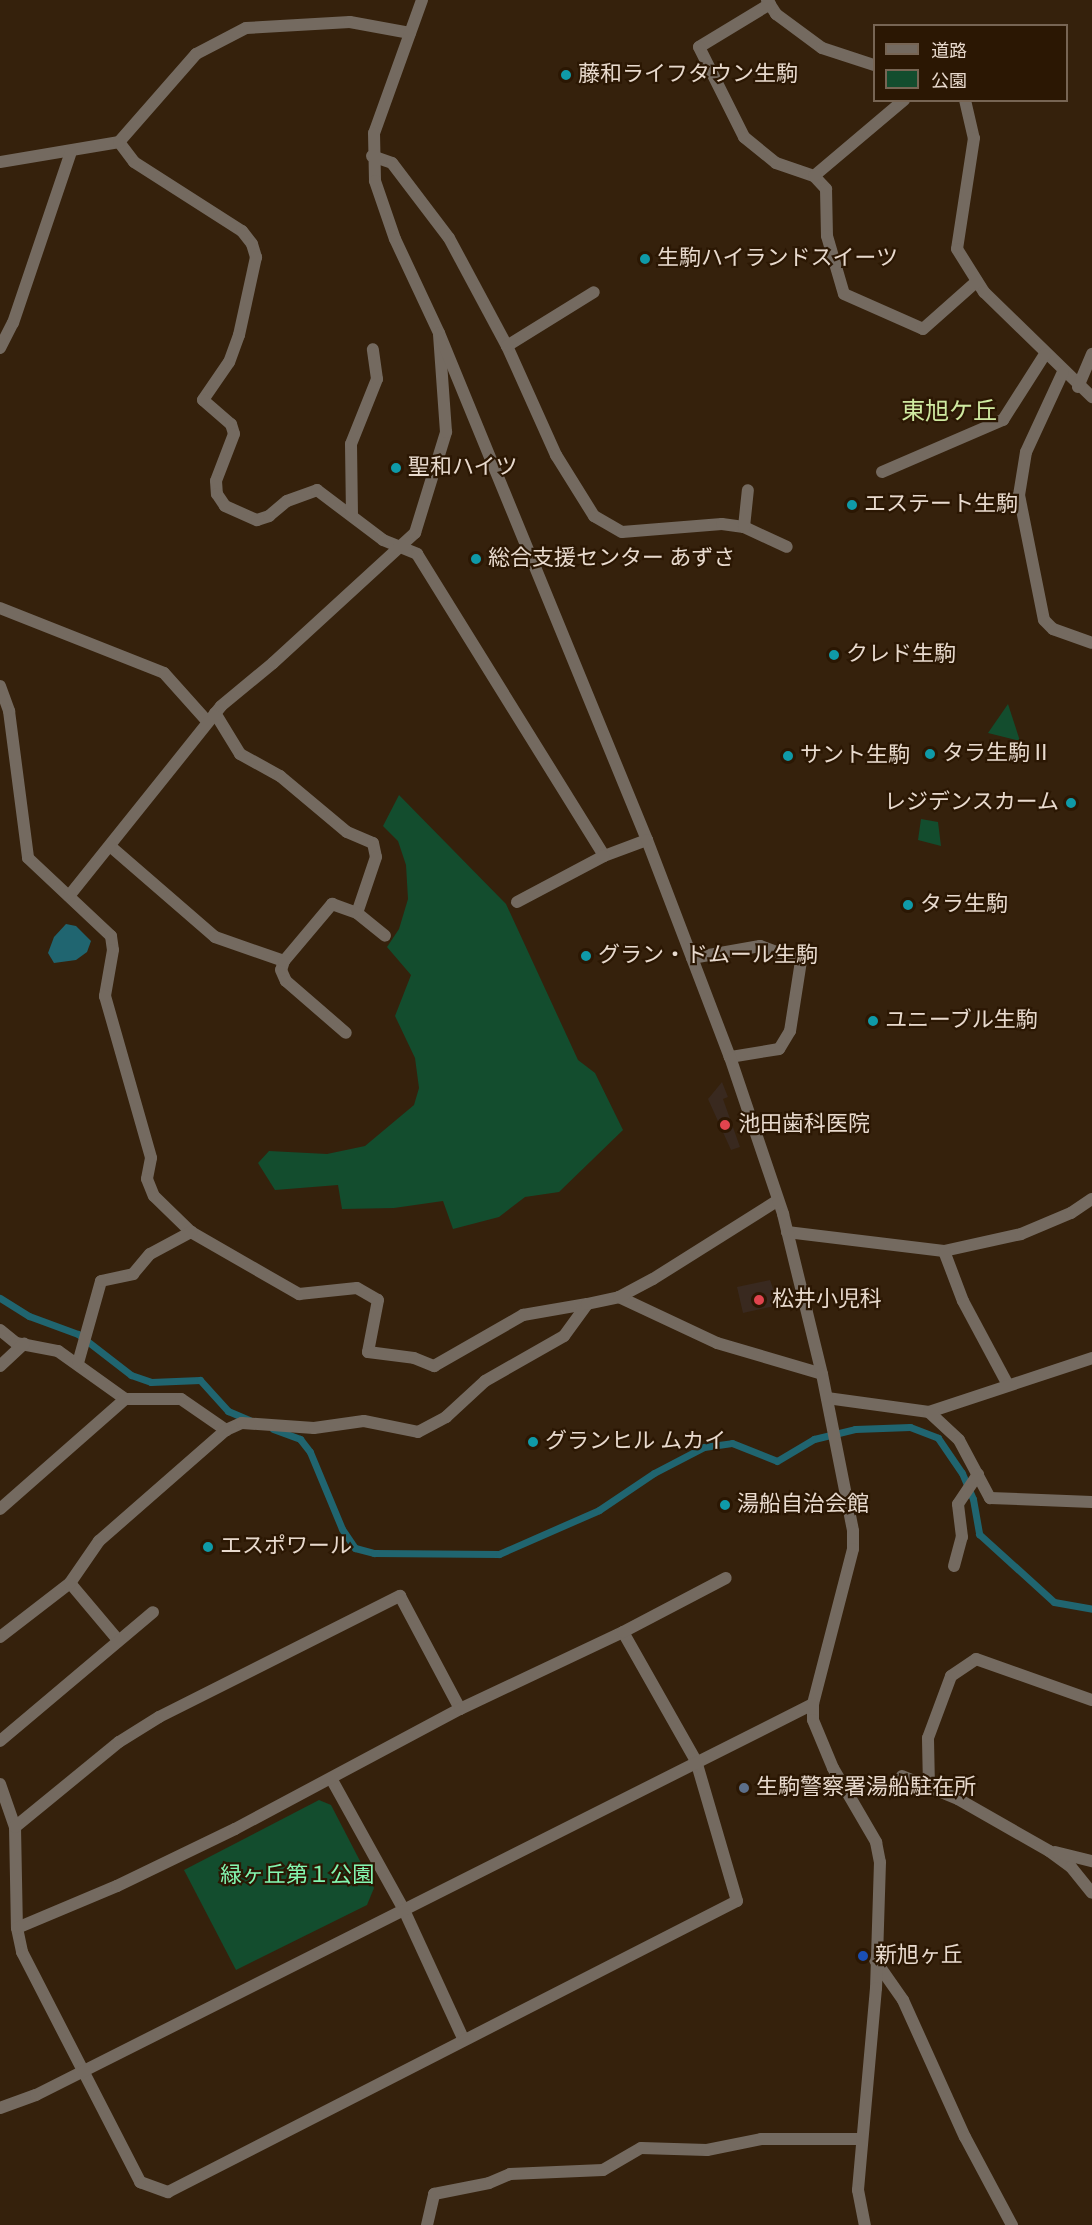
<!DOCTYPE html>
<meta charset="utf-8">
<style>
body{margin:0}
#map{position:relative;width:1092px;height:2225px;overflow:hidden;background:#35210c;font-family:Karla,"Noto Sans JP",sans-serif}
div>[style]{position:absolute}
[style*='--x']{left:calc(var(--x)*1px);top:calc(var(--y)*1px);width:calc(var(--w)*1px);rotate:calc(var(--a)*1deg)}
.medical>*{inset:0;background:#39291f}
.green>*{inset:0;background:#134d2e}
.water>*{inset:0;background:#206570}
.stream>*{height:7px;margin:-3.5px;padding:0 3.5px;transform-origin:3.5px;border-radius:3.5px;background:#206570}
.minor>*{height:12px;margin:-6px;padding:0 6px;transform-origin:6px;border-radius:6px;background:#746a60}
.tertiary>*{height:12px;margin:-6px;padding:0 6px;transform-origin:6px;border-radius:6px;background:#746a60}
.dots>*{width:16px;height:16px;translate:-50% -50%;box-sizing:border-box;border:3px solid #2b1703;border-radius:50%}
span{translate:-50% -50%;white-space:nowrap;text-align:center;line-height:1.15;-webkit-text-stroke:4.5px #2b1703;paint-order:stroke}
.poi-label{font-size:22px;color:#e8dace}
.left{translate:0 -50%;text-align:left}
.right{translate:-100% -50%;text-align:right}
.park-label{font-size:22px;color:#84f7b1}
.neighbourhood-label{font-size:24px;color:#cfeaa1}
.legend{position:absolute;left:873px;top:24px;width:195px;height:78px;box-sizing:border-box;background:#2b1703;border:2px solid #776554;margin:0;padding:8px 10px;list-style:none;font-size:18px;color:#e8dace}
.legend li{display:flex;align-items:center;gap:12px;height:30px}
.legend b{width:30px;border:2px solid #776554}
</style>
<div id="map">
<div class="medical">
<i style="clip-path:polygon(722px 1082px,728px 1097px,723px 1099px,740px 1147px,731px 1150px,708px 1099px)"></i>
<i style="clip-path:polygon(770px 1280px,779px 1305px,743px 1313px,737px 1287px)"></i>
</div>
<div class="green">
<i style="clip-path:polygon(1008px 704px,1020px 741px,988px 733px)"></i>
<i style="clip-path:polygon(399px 795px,506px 904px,578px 1060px,595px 1073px,623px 1130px,559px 1192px,525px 1197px,499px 1217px,453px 1229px,443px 1201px,394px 1208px,342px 1209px,338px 1185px,275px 1190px,258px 1163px,269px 1151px,327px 1154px,365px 1146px,414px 1105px,419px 1088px,415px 1058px,395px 1016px,411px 975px,387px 947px,399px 929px,408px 899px,406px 865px,398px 841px,383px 826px)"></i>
<i style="clip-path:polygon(921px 819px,938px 822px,941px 846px,918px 840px)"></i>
<i style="clip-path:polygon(319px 1800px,331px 1805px,374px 1888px,367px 1905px,236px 1970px,184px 1870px)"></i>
</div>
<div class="water">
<i style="clip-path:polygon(66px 924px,76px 926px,91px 941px,87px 952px,76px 960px,54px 963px,48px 953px,54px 937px)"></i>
</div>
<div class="stream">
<i style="--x:0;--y:1298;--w:34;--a:32"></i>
<i style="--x:29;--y:1316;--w:52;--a:20.2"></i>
<i style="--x:78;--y:1334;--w:67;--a:37.7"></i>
<i style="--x:131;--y:1375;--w:21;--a:19"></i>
<i style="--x:151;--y:1382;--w:49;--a:-2.3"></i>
<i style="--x:200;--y:1380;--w:42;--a:47.9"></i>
<i style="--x:228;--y:1411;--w:23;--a:23"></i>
<i style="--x:273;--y:1429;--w:29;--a:20"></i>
<i style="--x:300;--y:1439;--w:16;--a:52"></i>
<i style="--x:310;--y:1452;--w:83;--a:67.4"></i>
<i style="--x:342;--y:1529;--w:23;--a:56"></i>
<i style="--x:355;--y:1548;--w:20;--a:15"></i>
<i style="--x:374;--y:1553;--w:125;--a:0.5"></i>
<i style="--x:499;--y:1554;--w:109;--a:-23.7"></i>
<i style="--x:599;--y:1510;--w:66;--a:-33.9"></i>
<i style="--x:654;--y:1473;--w:56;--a:-27.5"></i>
<i style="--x:704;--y:1447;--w:28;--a:-8"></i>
<i style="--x:732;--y:1443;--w:48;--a:21.8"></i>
<i style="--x:777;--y:1461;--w:43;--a:-30.7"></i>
<i style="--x:814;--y:1439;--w:42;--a:-13.7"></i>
<i style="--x:855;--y:1429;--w:55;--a:-2.1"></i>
<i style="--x:910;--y:1427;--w:30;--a:21"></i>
<i style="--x:938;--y:1438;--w:42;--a:55.6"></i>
<i style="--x:962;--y:1473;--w:28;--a:67"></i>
<i style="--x:973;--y:1499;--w:36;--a:80"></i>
<i style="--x:979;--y:1534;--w:101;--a:42.2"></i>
<i style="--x:1054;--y:1602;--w:39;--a:10"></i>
</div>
<div class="minor">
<i style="--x:767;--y:0;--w:17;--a:57"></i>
<i style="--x:776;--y:14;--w:57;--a:36.5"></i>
<i style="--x:822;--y:48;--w:55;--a:18.1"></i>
<i style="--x:770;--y:4;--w:83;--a:148.8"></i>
<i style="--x:699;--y:47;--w:101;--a:63.4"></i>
<i style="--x:744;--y:137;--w:41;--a:39.1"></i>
<i style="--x:776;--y:163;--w:40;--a:18.9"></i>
<i style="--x:814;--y:176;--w:18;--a:47"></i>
<i style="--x:826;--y:189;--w:47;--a:88.8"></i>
<i style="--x:827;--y:236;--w:60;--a:73.7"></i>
<i style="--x:844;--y:294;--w:86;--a:23.9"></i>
<i style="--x:923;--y:329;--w:72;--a:-41.6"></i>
<i style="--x:965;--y:100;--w:39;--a:77"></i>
<i style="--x:974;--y:138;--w:112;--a:98.7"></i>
<i style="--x:957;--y:249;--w:51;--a:57.9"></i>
<i style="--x:984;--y:292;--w:151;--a:44.2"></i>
<i style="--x:119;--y:142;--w:25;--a:53"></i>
<i style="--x:134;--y:162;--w:128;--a:32.6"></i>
<i style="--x:242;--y:231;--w:16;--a:52"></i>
<i style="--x:252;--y:244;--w:14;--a:73"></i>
<i style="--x:256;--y:257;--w:80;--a:102.3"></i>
<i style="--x:239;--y:335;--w:29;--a:110"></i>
<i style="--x:229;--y:362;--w:46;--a:124.4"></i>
<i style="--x:203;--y:400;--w:37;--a:41"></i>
<i style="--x:231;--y:424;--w:10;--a:73"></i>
<i style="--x:234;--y:434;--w:50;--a:111"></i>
<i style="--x:216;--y:481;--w:13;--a:86"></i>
<i style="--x:217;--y:494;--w:14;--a:56"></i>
<i style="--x:225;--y:506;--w:35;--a:24"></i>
<i style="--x:257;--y:520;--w:13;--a:-18"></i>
<i style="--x:269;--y:516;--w:23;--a:-40"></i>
<i style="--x:287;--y:501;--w:32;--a:-20"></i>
<i style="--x:317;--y:490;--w:83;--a:37.1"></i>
<i style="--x:383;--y:540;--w:37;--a:22"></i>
<i style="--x:417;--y:554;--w:355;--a:58.2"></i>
<i style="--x:604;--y:856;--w:46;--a:-20.4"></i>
<i style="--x:372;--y:156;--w:21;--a:19"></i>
<i style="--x:392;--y:163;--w:94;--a:52.8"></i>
<i style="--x:449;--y:238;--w:123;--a:61.8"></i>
<i style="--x:507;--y:346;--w:120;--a:65.8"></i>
<i style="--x:556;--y:455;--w:72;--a:58.1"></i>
<i style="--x:594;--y:516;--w:32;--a:30"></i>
<i style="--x:622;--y:532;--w:100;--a:-4.6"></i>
<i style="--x:722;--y:524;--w:22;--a:8"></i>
<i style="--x:744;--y:527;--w:47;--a:24.9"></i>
<i style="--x:0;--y:162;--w:121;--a:-9.5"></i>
<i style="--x:119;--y:142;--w:117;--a:-48.8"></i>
<i style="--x:196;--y:54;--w:56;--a:-27.5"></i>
<i style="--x:246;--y:28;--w:104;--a:-3.3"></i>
<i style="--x:350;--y:22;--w:61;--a:10.4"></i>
<i style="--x:814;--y:176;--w:118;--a:-40.2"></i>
<i style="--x:507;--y:346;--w:102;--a:-31.8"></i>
<i style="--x:0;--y:348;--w:28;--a:-63"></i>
<i style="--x:13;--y:323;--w:181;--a:-71.3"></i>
<i style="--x:1063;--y:372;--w:88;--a:114.8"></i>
<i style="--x:1026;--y:452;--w:44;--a:99.2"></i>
<i style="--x:1019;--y:495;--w:127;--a:78.7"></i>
<i style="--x:1044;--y:620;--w:13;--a:45"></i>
<i style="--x:1053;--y:629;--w:41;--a:19.7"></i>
<i style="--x:1078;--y:387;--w:36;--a:-67"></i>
<i style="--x:882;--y:472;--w:132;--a:-23.3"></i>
<i style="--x:1003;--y:420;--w:78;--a:-57.5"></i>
<i style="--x:352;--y:516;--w:72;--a:-90.8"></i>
<i style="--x:351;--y:444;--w:70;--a:-68.2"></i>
<i style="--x:377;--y:379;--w:30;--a:-98"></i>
<i style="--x:744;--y:527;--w:37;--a:-84"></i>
<i style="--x:0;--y:608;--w:176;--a:21.6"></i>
<i style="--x:164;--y:673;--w:64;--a:48.1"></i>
<i style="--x:0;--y:686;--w:27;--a:70"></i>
<i style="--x:9;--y:711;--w:148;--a:82.6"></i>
<i style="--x:28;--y:858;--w:114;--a:43.2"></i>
<i style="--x:111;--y:936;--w:14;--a:82"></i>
<i style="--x:113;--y:950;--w:47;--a:99.9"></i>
<i style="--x:105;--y:996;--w:168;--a:74.1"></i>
<i style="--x:151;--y:1158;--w:21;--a:101"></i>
<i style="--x:147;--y:1179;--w:18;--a:68"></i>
<i style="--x:154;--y:1196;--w:52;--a:44.2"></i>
<i style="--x:191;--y:1232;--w:125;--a:29.9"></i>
<i style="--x:299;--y:1294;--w:58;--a:-5.9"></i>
<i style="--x:357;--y:1288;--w:24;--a:30"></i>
<i style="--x:378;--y:1300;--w:53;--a:100.9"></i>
<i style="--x:368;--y:1352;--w:46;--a:7.4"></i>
<i style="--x:414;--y:1358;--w:22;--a:22"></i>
<i style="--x:434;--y:1366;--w:103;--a:-29.8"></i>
<i style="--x:523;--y:1315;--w:65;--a:-9.8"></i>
<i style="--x:215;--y:713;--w:48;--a:58.6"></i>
<i style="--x:240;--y:754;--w:46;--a:28.8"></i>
<i style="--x:280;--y:776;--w:87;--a:39.9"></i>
<i style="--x:347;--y:832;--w:28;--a:23"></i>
<i style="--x:373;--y:843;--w:14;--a:78"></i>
<i style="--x:376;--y:857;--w:59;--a:108.7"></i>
<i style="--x:357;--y:913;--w:36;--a:39"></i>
<i style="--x:110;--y:846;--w:139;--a:40.9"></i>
<i style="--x:215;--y:937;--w:73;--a:19.2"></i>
<i style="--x:284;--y:961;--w:9;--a:108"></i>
<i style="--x:281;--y:970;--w:12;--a:66"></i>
<i style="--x:286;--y:981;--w:79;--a:40.9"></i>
<i style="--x:69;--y:896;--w:243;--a:-51.3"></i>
<i style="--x:221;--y:706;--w:67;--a:-39.6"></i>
<i style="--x:273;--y:663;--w:193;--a:-42.5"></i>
<i style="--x:415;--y:533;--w:106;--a:-72.9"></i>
<i style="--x:446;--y:432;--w:97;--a:-94.1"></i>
<i style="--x:517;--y:902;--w:98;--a:-27.9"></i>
<i style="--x:692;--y:958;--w:69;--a:-10"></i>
<i style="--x:760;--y:946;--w:44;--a:20.1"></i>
<i style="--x:801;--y:961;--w:71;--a:98.9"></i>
<i style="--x:790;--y:1031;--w:21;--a:121"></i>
<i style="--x:779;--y:1049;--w:50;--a:170.7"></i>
<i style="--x:284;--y:961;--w:75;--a:-49.9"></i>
<i style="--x:332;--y:904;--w:27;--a:20"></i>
<i style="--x:787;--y:1232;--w:158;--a:6.9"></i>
<i style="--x:944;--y:1251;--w:79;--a:-12.4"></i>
<i style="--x:1021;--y:1234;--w:54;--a:-22.8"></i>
<i style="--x:1071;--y:1213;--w:25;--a:-34"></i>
<i style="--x:944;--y:1251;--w:53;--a:69.2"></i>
<i style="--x:963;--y:1301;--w:93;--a:61.8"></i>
<i style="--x:619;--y:1297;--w:108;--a:25.1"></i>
<i style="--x:717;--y:1343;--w:109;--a:16.4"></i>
<i style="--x:0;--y:1330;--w:21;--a:39"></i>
<i style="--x:16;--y:1343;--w:43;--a:10.8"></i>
<i style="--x:58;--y:1351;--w:82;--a:35.6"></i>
<i style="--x:125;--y:1399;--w:56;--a:0"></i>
<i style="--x:181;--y:1399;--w:55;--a:34.6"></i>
<i style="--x:226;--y:1430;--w:17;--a:-24"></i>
<i style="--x:242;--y:1423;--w:72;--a:4"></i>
<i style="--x:314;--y:1428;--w:50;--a:-8"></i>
<i style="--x:364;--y:1421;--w:55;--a:11.5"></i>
<i style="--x:418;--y:1432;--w:32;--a:-28"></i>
<i style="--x:446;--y:1417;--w:53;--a:-42.7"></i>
<i style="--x:485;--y:1381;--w:91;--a:-29.7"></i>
<i style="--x:564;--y:1336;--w:39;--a:-54"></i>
<i style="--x:587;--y:1304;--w:33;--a:-12"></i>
<i style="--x:619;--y:1297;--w:38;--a:-28"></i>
<i style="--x:653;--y:1279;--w:146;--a:-32.2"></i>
<i style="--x:78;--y:1363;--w:85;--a:-74.3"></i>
<i style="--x:101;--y:1281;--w:33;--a:-12"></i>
<i style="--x:133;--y:1274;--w:26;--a:-50"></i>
<i style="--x:150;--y:1254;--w:47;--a:-28.2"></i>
<i style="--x:0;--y:1366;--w:33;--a:-43"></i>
<i style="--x:827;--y:1398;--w:103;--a:7.8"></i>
<i style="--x:929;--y:1412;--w:172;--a:-18.3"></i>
<i style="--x:929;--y:1412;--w:41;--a:43"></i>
<i style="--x:959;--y:1440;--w:66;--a:61.9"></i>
<i style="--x:990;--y:1498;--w:102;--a:2.2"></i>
<i style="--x:0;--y:1509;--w:167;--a:-41.3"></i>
<i style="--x:954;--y:1566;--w:30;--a:-75"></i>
<i style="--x:962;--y:1537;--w:33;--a:-97"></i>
<i style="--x:958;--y:1504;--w:36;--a:-56"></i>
<i style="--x:70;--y:1583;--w:75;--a:49.9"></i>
<i style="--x:0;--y:1637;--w:88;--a:-37.6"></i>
<i style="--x:70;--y:1583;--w:51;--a:-55.4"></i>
<i style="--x:99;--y:1541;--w:169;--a:-41.2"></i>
<i style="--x:0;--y:1741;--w:200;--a:-40.1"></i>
<i style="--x:902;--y:1776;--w:61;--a:22.3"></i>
<i style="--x:958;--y:1799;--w:105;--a:29.7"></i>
<i style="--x:1049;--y:1851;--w:27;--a:36"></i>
<i style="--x:1071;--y:1867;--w:33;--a:51"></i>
<i style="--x:332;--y:1780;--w:149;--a:61"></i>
<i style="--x:404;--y:1910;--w:141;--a:65.3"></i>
<i style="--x:0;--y:1784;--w:46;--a:70.8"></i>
<i style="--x:15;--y:1827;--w:101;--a:88.9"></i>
<i style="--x:17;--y:1928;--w:25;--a:78"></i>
<i style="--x:22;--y:1952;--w:259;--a:62.8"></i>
<i style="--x:140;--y:2182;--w:30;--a:20"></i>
<i style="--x:168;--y:2192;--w:639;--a:-27.09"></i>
<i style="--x:737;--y:1901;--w:146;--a:-106.3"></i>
<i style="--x:696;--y:1761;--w:148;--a:-119.5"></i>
<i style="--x:929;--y:1787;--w:49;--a:-91.2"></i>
<i style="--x:928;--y:1738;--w:66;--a:-69.6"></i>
<i style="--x:951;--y:1676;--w:30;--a:-34"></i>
<i style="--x:976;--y:1659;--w:123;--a:19.5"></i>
<i style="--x:15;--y:1827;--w:134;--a:-39.3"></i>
<i style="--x:119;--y:1742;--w:47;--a:-32"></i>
<i style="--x:159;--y:1717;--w:270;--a:-26.7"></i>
<i style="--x:400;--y:1596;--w:128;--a:62"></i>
<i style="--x:1055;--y:1852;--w:38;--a:14"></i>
<i style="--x:17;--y:1928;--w:108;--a:-22.8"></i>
<i style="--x:117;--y:1886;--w:131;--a:-25.8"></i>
<i style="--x:235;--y:1829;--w:255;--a:-28.1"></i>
<i style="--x:460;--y:1709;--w:180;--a:-25.3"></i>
<i style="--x:623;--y:1632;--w:116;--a:-27.7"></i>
<i style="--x:875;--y:1960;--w:49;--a:55"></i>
<i style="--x:903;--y:2000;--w:150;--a:65.7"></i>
<i style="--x:965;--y:2137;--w:100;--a:61.9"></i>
<i style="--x:0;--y:2108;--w:38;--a:-20"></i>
<i style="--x:36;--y:2095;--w:870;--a:-26.71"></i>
<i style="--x:427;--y:2225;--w:32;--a:-77"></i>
<i style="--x:434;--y:2194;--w:56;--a:-11.3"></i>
<i style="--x:489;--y:2183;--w:23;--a:-23"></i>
<i style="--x:510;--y:2174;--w:93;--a:-2.5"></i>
<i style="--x:603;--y:2170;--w:44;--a:-30.1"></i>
<i style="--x:641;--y:2148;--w:66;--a:1.7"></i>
<i style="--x:707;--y:2150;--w:55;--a:-11.5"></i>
<i style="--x:761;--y:2139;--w:99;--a:0"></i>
</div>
<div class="tertiary">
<i style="--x:422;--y:0;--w:141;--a:109.8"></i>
<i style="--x:374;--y:133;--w:48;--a:88.8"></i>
<i style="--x:375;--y:181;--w:61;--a:71"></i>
<i style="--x:395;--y:239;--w:104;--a:64.9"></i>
<i style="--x:439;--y:333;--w:548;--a:67.69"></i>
<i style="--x:647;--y:840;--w:232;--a:69.1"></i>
<i style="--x:730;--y:1057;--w:166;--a:71.3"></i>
<i style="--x:783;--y:1214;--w:165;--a:76.3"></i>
<i style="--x:822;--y:1374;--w:160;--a:78.8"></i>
<i style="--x:853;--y:1531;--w:18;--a:90"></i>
<i style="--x:853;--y:1549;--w:160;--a:104.5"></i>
<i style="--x:813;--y:1704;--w:16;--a:90"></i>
<i style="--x:813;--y:1720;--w:52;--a:67.4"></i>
<i style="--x:833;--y:1768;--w:86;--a:59.8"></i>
<i style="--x:876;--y:1842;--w:20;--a:79"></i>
<i style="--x:880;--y:1862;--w:126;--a:91.8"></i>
<i style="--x:876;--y:1988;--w:203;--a:95.1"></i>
<i style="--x:858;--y:2190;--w:36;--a:79"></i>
</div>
<div class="dots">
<i style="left:566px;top:75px;background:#0f9aa8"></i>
<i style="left:645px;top:259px;background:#0f9aa8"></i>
<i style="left:396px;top:468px;background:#0f9aa8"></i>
<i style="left:852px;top:505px;background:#0f9aa8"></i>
<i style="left:476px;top:559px;background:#0f9aa8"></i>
<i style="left:834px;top:655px;background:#0f9aa8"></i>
<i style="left:930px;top:754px;background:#0f9aa8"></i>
<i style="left:788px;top:756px;background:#0f9aa8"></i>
<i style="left:1071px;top:803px;background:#0f9aa8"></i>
<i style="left:908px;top:905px;background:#0f9aa8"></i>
<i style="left:586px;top:956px;background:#0f9aa8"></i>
<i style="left:873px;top:1021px;background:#0f9aa8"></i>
<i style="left:725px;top:1125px;background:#e0444e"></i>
<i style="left:759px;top:1300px;background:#e0444e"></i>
<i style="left:533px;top:1442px;background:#0f9aa8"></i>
<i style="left:725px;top:1505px;background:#0f9aa8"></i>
<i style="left:208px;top:1547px;background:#0f9aa8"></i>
<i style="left:744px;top:1788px;background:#5c6f8a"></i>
<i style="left:863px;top:1956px;background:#1a4fb4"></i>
</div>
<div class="poi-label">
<span class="left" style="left:578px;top:75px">藤和ライフタウン生駒</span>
<span class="left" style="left:657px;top:259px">生駒ハイランドスイーツ</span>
<span class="left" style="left:408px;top:468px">聖和ハイツ</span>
<span class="left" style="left:864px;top:505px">エステート生駒</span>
<span class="left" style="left:488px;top:559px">総合支援センター あずさ</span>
<span class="left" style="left:846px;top:655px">クレド生駒</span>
<span class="left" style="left:942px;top:754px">タラ生駒Ⅱ</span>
<span class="left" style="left:800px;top:756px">サント生駒</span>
<span class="right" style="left:1059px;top:803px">レジデンスカーム</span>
<span class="left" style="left:920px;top:905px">タラ生駒</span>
<span class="left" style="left:598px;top:956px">グラン・ドムール生駒</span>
<span class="left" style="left:885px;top:1021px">ユニーブル生駒</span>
<span class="left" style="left:738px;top:1125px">池田歯科医院</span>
<span class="left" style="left:772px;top:1300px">松井小児科</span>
<span class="left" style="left:545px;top:1442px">グランヒル ムカイ</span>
<span class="left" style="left:737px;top:1505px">湯船自治会館</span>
<span class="left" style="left:220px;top:1547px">エスポワール</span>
<span class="left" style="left:756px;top:1788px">生駒警察署湯船駐在所</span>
<span class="left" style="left:875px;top:1956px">新旭ヶ丘</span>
</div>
<div class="park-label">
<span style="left:297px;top:1876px">緑ヶ丘第１公園</span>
</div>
<div class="neighbourhood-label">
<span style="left:949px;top:412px">東旭ケ丘</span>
</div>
<ul class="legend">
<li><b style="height:8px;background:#746a60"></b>道路</li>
<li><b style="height:16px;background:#134d2e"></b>公園</li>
</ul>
</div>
